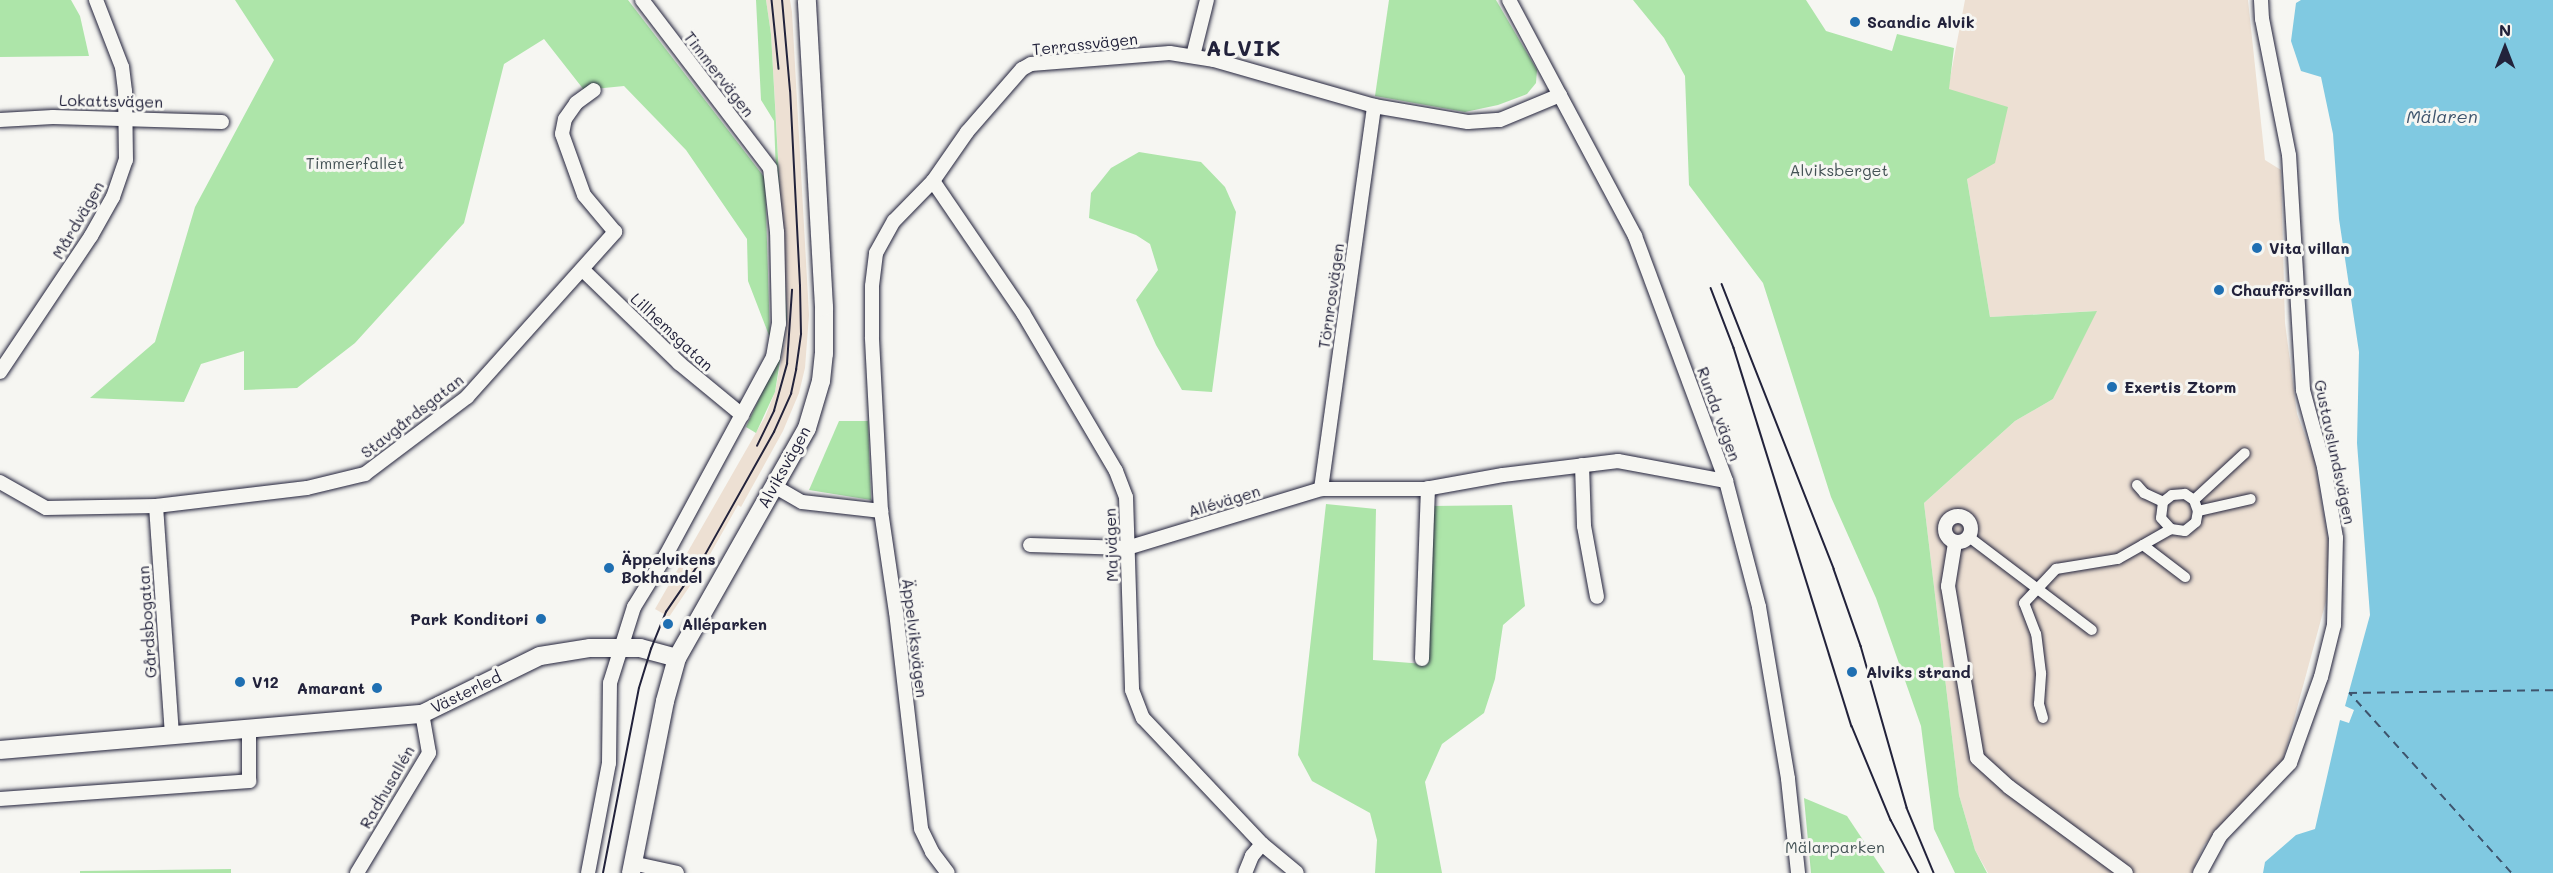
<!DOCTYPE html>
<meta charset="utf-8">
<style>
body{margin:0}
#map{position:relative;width:2553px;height:873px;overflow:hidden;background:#f6f6f2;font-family:Mali,sans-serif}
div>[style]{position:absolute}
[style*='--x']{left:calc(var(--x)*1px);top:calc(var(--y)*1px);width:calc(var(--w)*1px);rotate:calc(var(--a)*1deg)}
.built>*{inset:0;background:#ede0d3}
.green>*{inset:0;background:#ade5a9}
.water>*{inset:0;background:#80c9e1}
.ferry>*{height:1.5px;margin-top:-0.75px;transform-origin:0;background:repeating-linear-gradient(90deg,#3e546d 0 8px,transparent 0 14px)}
.roads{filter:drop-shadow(0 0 2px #22223b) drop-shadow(0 0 2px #22223b)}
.pedestrian>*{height:10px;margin:-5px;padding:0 5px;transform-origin:5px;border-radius:5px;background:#f6f6f2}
.minor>*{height:14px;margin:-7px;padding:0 7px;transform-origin:7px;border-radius:7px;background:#f6f6f2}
.minor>.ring{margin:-7px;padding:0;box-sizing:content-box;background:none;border:14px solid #f6f6f2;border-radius:50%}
.tertiary>*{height:18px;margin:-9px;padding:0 9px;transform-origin:9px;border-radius:9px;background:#f6f6f2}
.tram>*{height:1.5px;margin:-0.75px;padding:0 0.75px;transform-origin:0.75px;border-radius:0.75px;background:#22223b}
.dots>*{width:16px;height:16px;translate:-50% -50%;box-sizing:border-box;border:3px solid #f6f6f2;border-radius:50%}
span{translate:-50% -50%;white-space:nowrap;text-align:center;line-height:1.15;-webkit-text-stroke:6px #f6f6f2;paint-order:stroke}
.poi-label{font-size:16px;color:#22223b;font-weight:700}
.left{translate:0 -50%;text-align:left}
.right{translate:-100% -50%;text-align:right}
.street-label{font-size:16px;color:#22223b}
.park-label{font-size:16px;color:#455356}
.water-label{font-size:18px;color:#3e546d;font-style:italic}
.district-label{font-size:22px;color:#22223b;font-weight:700;letter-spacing:1.5px}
.north{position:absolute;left:2475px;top:18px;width:60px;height:60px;-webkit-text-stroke:4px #f6f6f2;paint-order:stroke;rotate:0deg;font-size:16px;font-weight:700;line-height:24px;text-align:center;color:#22223b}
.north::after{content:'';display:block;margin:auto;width:21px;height:27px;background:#22223b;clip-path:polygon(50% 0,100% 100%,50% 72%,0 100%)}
</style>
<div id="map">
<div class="built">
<i style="clip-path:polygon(766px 0,790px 0,792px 12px,809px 315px,805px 368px,799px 393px,783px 431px,741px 507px,738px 505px,704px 565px,669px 617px,655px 609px,765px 417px,775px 392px,785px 342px,787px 317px,784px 258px,771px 34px)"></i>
<i style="clip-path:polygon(1965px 0,2248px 0,2265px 160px,2281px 170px,2285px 323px,2297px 414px,2314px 459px,2329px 545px,2326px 601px,2283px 760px,2204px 845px,2192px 873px,1988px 873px,1975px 850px,1959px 795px,1924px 503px,2015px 421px,2053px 399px,2096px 311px,1990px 317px,1967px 179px,1948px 89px)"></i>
</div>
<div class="green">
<i style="clip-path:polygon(0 0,71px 0,80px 16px,89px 56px,0 57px)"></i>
<i style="clip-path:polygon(235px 0,628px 0,765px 178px,770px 338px,748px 281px,747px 239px,686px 150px,624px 86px,584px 90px,544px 39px,504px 64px,464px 223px,355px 343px,297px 388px,244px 390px,244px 351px,201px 364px,184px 402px,90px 398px,155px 342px,195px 207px,274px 60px)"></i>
<i style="clip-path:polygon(756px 0,766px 0,771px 34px,787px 317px,775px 392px,756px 433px,746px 427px,775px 365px,781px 304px,774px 121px,761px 100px)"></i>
<i style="clip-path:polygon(1389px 0,1496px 0,1537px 70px,1536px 83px,1527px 94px,1498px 105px,1465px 112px,1375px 96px)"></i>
<i style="clip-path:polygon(1633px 0,1806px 0,1826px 31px,1892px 51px,1897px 34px,1954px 48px,1949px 89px,2008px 107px,1995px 163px,1967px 179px,1990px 317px,2097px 311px,2053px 399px,2015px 421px,1924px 503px,1959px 795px,1975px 850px,1987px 873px,1955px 873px,1934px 829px,1921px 726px,1876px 598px,1831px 497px,1763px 283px,1689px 185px,1685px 76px,1664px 38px)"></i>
<i style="clip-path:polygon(1139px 152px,1201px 162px,1225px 187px,1236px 212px,1212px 392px,1182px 390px,1156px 345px,1136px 300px,1158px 270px,1150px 244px,1136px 235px,1089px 218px,1091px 193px,1111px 168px)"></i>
<i style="clip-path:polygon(839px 421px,868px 421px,871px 500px,809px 490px)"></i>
<i style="clip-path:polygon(1326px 504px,1376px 509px,1373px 660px,1424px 664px,1432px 506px,1512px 505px,1525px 606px,1503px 625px,1495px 679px,1484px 713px,1442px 744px,1425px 782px,1442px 873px,1375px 873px,1377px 840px,1370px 813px,1312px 781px,1298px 755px)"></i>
<i style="clip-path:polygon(1804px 798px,1847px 816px,1885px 873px,1811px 873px)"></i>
<i style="clip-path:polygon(231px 869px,231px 873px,80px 873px,80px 871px)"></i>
</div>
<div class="water">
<i style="clip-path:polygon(2301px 0,2553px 0,2553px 873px,2263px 873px,2265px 862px,2296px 835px,2315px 829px,2340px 720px,2349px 723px,2354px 710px,2345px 706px,2370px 615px,2357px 443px,2359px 352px,2339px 219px,2333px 134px,2321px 77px,2301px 71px,2291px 41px,2296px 3px)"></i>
</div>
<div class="ferry">
<i style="--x:2511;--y:873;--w:242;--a:-132"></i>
<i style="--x:2349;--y:693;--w:204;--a:-0.8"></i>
</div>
<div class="roads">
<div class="pedestrian">
<i style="--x:2137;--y:485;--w:11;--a:49"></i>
<i style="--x:2144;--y:493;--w:21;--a:25"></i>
<i style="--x:2194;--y:500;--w:69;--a:-42.7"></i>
<i style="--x:2198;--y:511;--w:54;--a:-12.8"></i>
<i style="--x:1969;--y:537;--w:154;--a:37.1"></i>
<i style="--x:2143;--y:545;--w:53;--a:37.3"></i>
<i style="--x:2043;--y:718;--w:15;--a:-106"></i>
<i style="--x:2039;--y:704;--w:31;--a:-86"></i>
<i style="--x:2041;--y:673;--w:39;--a:-97"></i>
<i style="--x:2036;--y:634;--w:33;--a:-111"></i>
<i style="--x:2024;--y:603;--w:47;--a:-46.7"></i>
<i style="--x:2056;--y:569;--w:63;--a:-9.2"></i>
<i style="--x:2118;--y:559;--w:61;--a:-29.5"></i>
<i style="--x:2171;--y:529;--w:14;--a:8"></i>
<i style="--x:2185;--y:531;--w:14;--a:-39"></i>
<i style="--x:2196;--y:522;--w:11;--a:-80"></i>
<i style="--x:2198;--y:511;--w:12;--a:-110"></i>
<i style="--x:2194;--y:500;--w:11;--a:-146"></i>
<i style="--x:2185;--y:494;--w:13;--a:176"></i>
<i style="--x:2172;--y:495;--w:11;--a:142"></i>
<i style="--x:2163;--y:502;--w:16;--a:97"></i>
<i style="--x:2161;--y:518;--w:15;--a:48"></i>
</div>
<div class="minor">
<i style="--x:1509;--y:0;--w:268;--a:61.9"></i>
<i style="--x:1635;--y:236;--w:261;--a:69.6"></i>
<i style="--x:1726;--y:481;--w:130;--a:75.3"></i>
<i style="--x:1759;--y:607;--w:174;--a:80.4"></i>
<i style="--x:1788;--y:779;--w:95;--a:83.9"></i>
<i style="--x:1193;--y:56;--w:58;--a:-76"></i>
<i style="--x:0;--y:120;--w:53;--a:-3.2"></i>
<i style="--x:53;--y:117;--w:169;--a:1.7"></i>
<i style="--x:933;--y:181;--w:160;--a:55.7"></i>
<i style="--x:1023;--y:313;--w:183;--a:59.5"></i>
<i style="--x:1116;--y:471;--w:28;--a:69"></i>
<i style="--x:1126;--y:497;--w:193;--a:88.2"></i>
<i style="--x:1132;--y:690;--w:30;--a:69"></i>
<i style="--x:1143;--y:718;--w:173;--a:46.6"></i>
<i style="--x:1262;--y:844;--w:16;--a:130"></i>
<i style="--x:1252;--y:856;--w:18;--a:112"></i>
<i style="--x:583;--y:270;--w:134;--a:44.1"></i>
<i style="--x:679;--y:363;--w:82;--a:39.5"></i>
<i style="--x:0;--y:372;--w:164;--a:-56.2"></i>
<i style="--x:91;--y:236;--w:45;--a:-60.6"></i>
<i style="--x:113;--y:197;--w:39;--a:-71"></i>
<i style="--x:126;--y:160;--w:69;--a:-90.8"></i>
<i style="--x:125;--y:91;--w:24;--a:-97"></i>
<i style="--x:122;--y:67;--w:72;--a:-111.2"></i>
<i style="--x:1582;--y:465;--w:61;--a:88.1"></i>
<i style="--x:1584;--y:526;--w:72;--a:79.6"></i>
<i style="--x:0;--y:482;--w:53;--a:29.5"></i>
<i style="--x:46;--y:508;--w:110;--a:-1"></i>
<i style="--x:156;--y:506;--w:152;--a:-6.8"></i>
<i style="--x:307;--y:488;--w:60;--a:-13.6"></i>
<i style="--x:365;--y:474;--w:128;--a:-37"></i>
<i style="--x:467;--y:397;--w:222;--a:-48.1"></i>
<i style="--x:615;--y:232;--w:48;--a:-130"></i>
<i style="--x:584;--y:195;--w:65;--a:-109.8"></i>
<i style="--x:562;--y:134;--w:15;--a:-79"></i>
<i style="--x:565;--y:119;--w:19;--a:-55"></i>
<i style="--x:576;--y:103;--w:22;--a:-36"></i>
<i style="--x:774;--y:486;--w:32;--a:30"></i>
<i style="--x:802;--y:502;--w:80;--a:6.5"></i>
<i style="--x:881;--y:511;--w:102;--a:81.6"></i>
<i style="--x:896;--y:612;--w:218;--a:83.4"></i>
<i style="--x:921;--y:829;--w:25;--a:64"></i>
<i style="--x:932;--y:852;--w:26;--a:53"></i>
<i style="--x:1321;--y:489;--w:387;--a:-82.1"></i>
<i style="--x:156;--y:506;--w:231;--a:86"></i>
<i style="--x:881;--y:511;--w:174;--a:-93"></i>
<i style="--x:872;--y:337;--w:51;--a:-90"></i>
<i style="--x:872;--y:286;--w:33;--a:-83"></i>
<i style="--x:876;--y:253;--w:37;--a:-61"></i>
<i style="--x:894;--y:221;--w:56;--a:-45.7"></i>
<i style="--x:933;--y:181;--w:60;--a:-55.2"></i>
<i style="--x:967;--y:132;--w:84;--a:-48.9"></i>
<i style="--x:1022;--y:69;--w:10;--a:-29"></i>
<i style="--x:1031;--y:64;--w:139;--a:-4.5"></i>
<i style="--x:1170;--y:53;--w:45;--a:9"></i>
<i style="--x:1214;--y:60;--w:166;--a:16"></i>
<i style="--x:1374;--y:106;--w:95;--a:9.7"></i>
<i style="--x:1468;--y:122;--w:32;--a:-4"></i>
<i style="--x:1500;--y:120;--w:65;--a:-22.6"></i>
<i class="ring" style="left:1945px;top:516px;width:12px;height:12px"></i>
<i style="--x:1955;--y:543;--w:44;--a:99.2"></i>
<i style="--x:1948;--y:586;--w:174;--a:80.4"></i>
<i style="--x:1977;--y:758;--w:43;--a:42.2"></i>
<i style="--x:2009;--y:787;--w:145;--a:36.3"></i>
<i style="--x:1030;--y:545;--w:97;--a:1.8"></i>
<i style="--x:1127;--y:548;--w:203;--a:-16.9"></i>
<i style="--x:1321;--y:489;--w:104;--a:0"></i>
<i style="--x:1425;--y:489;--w:79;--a:-10.2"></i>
<i style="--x:1503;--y:475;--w:116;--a:-6.9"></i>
<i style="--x:1618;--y:461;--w:110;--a:10.5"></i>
<i style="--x:1422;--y:659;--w:171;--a:-88"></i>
<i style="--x:0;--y:799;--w:250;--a:-4.1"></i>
<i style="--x:249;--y:781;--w:52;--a:-90"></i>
<i style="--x:1262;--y:844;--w:45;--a:39.6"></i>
<i style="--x:632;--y:863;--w:46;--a:12.5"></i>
<i style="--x:357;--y:873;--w:140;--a:-59"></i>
<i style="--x:429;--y:753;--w:40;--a:-100"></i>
<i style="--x:588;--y:873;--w:112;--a:-79.2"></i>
<i style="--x:609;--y:763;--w:80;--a:-89.3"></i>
<i style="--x:610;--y:683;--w:80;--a:-72.5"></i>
<i style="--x:634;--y:607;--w:61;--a:-58.4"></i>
<i style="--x:666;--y:555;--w:225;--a:-61.6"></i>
<i style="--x:773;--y:357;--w:34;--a:-80"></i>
<i style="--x:779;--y:324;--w:92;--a:-91.2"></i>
<i style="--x:777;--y:232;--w:64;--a:-96.2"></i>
<i style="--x:770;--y:168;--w:211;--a:-127.3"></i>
<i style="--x:2200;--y:873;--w:42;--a:-61.6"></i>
<i style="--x:2220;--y:836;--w:101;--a:-46.2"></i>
<i style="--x:2290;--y:763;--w:91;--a:-70.2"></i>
<i style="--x:2321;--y:677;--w:54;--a:-76"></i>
<i style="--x:2334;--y:625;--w:87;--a:-88.7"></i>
<i style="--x:2336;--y:538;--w:72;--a:-99.6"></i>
<i style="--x:2324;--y:467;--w:80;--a:-105.3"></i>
<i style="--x:2303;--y:390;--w:235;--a:-93.4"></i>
<i style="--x:2289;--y:155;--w:139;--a:-101.2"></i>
<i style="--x:2262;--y:19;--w:19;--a:-93"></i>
</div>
<div class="tertiary">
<i style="--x:0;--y:750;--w:424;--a:-4.9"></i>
<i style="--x:422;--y:714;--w:131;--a:-26.2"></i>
<i style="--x:540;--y:656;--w:51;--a:-9.1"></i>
<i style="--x:590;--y:648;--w:50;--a:0"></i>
<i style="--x:640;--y:648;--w:38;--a:15"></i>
<i style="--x:631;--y:873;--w:175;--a:-78.8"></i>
<i style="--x:665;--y:701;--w:45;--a:-74.4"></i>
<i style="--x:677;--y:658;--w:264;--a:-60.5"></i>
<i style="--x:807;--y:428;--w:49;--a:-73.4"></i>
<i style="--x:821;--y:381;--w:27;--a:-84"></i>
<i style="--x:824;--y:354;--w:47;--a:-90"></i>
<i style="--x:824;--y:307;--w:307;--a:-93.2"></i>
</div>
</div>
<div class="tram">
<i style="--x:772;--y:0;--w:69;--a:84.2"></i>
<i style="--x:1722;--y:284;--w:306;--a:68.5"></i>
<i style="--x:1834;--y:569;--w:82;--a:70.7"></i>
<i style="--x:1861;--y:646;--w:168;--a:74.1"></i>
<i style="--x:1907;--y:808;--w:70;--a:67.4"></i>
<i style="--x:1711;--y:288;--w:64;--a:69"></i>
<i style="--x:1734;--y:348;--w:396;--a:72.7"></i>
<i style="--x:1852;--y:726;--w:102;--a:67.5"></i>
<i style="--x:1891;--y:820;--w:60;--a:62.2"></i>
<i style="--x:757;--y:446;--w:39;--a:-64"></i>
<i style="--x:774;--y:411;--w:49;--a:-74.5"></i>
<i style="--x:787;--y:364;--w:74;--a:-86.1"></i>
<i style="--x:603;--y:873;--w:188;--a:-79"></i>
<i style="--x:639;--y:688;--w:41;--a:-72.9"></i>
<i style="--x:651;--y:649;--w:40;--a:-68"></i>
<i style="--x:666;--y:612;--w:69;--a:-55.6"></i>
<i style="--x:705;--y:555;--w:141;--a:-60.7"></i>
<i style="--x:774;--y:432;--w:42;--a:-65.9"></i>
<i style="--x:791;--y:394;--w:25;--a:-78"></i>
<i style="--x:796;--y:370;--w:36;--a:-82"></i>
<i style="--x:801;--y:334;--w:48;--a:-91.2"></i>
<i style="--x:800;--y:286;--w:195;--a:-92.9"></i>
<i style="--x:790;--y:91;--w:91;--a:-95"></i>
</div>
<div class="dots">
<i style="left:1855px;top:22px;background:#1f6fb2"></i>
<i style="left:2257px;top:248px;background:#1f6fb2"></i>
<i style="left:2219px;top:290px;background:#1f6fb2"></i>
<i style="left:2112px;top:387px;background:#1f6fb2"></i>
<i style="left:609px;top:568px;background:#1f6fb2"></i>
<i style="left:541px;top:619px;background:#1f6fb2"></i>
<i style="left:668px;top:624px;background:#1f6fb2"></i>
<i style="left:1852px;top:672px;background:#1f6fb2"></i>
<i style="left:240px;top:682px;background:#1f6fb2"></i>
<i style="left:377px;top:688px;background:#1f6fb2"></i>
</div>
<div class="poi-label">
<span class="left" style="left:1867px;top:22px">Scandic Alvik</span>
<span class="left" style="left:2269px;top:248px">Vita villan</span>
<span class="left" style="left:2231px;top:290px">Chaufförsvillan</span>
<span class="left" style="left:2124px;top:387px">Exertis Ztorm</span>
<span class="left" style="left:621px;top:568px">Äppelvikens<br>Bokhandel</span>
<span class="right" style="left:529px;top:619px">Park Konditori</span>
<span class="left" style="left:682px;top:624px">Alléparken</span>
<span class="left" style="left:1866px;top:672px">Alviks strand</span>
<span class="left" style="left:252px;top:682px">V12</span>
<span class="right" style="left:365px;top:688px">Amarant</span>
</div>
<div class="street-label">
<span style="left:1085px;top:44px;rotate:-6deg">Terrassvägen</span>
<span style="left:719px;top:74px;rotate:52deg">Timmervägen</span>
<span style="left:111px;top:101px;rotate:1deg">Lokattsvägen</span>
<span style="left:78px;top:220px;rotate:-60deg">Mårdvägen</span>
<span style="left:1331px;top:296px;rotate:-82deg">Törnrosvägen</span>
<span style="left:672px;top:332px;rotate:43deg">Lillhemsgatan</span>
<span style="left:1719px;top:414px;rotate:70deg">Runda vägen</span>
<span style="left:412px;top:416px;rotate:-38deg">Stavgårdsgatan</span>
<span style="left:2335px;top:452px;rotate:78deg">Gustavslundsvägen</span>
<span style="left:784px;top:467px;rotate:-61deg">Alviksvägen</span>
<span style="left:1224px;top:501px;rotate:-17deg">Allévägen</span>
<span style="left:1111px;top:545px;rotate:-92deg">Majvägen</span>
<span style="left:147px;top:622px;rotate:-94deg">Gårdsbogatan</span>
<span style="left:915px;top:638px;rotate:83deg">Äppelviksvägen</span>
<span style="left:466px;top:692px;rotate:-26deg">Västerled</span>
<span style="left:387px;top:787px;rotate:-60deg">Radhusallén</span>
</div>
<div class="park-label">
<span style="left:355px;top:163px">Timmerfallet</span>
<span style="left:1839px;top:170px">Alviksberget</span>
<span style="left:1835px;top:847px">Mälarparken</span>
</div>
<div class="water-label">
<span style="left:2442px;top:116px">Mälaren</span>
</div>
<div class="district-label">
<span style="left:1244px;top:48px">ALVIK</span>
</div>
<div class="north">N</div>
</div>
